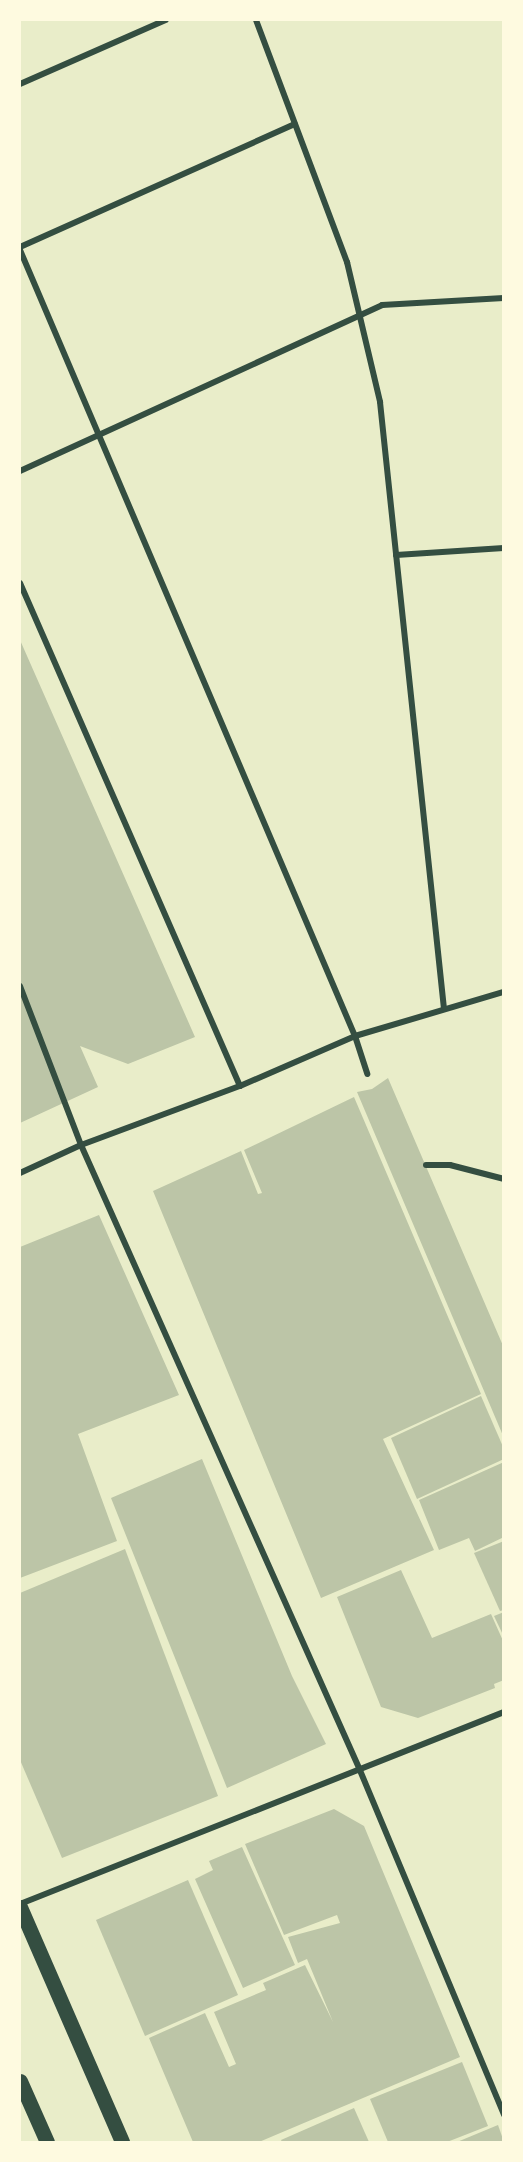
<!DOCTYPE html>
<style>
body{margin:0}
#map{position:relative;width:523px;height:2162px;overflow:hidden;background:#e9edc9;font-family:"PT Sans",sans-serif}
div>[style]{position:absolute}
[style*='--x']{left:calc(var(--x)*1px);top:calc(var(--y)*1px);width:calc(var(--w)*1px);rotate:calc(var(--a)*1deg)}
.building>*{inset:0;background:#bcc5a7}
.minor>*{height:6px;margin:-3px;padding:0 3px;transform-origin:3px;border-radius:3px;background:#344e41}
.primary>*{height:15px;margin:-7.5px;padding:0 7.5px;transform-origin:7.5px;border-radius:7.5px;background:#344e41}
span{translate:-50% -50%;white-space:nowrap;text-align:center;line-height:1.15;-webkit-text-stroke:5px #fefae0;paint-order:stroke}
.frame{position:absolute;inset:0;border:21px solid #fefae0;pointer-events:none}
</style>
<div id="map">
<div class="building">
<i style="clip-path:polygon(20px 640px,195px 1037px,128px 1064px,80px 1046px,98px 1087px,20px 1123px)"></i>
<i style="clip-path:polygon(388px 1078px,504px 1348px,504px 1438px,357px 1092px,372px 1089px)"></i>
<i style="clip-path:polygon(354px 1097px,481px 1394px,383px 1439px,434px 1550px,321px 1598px,153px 1191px,241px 1151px,258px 1194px,262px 1193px,244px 1150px)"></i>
<i style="clip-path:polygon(99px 1215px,179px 1395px,78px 1434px,117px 1541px,20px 1578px,20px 1247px)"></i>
<i style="clip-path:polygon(481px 1396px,504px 1449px,504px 1459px,417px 1499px,391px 1438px)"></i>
<i style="clip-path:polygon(202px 1459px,292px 1676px,326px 1744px,227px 1788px,111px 1498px)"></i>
<i style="clip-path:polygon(504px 1462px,504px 1537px,475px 1551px,469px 1538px,439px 1550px,419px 1500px)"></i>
<i style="clip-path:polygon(504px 1541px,504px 1610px,500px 1611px,474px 1553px)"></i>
<i style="clip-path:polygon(125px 1549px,218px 1796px,62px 1858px,20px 1760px,20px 1593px)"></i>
<i style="clip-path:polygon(401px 1570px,432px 1638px,491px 1614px,504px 1643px,504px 1680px,494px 1684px,495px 1688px,418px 1718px,381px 1707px,337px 1597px)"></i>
<i style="clip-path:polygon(504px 1612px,504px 1637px,494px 1616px)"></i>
<i style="clip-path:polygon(334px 1809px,364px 1826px,460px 2057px,259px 2142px,193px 2142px,149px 2038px,205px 2013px,229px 2067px,236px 2064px,214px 2012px,266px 1990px,263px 1983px,305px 1965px,333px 2022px,307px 1959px,298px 1963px,288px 1937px,340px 1923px,337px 1915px,284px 1935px,245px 1844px)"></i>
<i style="clip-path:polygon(242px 1847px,295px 1965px,243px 1988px,195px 1879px,213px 1870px,209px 1861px)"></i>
<i style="clip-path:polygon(188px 1880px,238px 1995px,145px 2036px,96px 1920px)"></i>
<i style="clip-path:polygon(462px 2062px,488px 2126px,447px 2142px,388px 2142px,370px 2099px)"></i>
<i style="clip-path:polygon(354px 2108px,369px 2142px,282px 2142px,281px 2140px)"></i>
<i style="clip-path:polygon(498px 2125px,504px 2142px,457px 2142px)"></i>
</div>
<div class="minor">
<i style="--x:256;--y:20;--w:259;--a:69.4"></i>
<i style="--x:347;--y:262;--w:144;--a:76.7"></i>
<i style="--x:380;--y:402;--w:610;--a:83.98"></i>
<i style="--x:20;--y:84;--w:159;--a:-23.7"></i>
<i style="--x:20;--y:247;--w:301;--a:-24.1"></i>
<i style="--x:20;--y:250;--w:854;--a:66.92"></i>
<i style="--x:355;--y:1036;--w:40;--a:72"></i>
<i style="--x:20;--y:471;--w:398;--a:-24.6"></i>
<i style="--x:382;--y:305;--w:122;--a:-3.3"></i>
<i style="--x:396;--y:555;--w:108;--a:-3.7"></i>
<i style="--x:20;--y:583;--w:549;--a:66.38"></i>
<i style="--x:20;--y:986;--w:170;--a:69"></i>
<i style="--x:81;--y:1145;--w:682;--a:65.95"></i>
<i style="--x:359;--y:1768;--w:376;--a:67.3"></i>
<i style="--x:426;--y:1165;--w:24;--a:0"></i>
<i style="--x:450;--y:1165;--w:56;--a:14.5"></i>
<i style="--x:20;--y:1173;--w:67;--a:-24.7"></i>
<i style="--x:81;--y:1145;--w:170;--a:-20.4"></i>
<i style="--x:240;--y:1086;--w:125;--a:-23.5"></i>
<i style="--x:355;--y:1036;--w:155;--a:-16.5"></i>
<i style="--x:20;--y:1904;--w:521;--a:-21.64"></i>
</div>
<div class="primary">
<i style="--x:20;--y:1907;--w:256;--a:66.5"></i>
<i style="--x:20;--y:2081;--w:67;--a:66.1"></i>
</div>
<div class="frame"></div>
</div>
